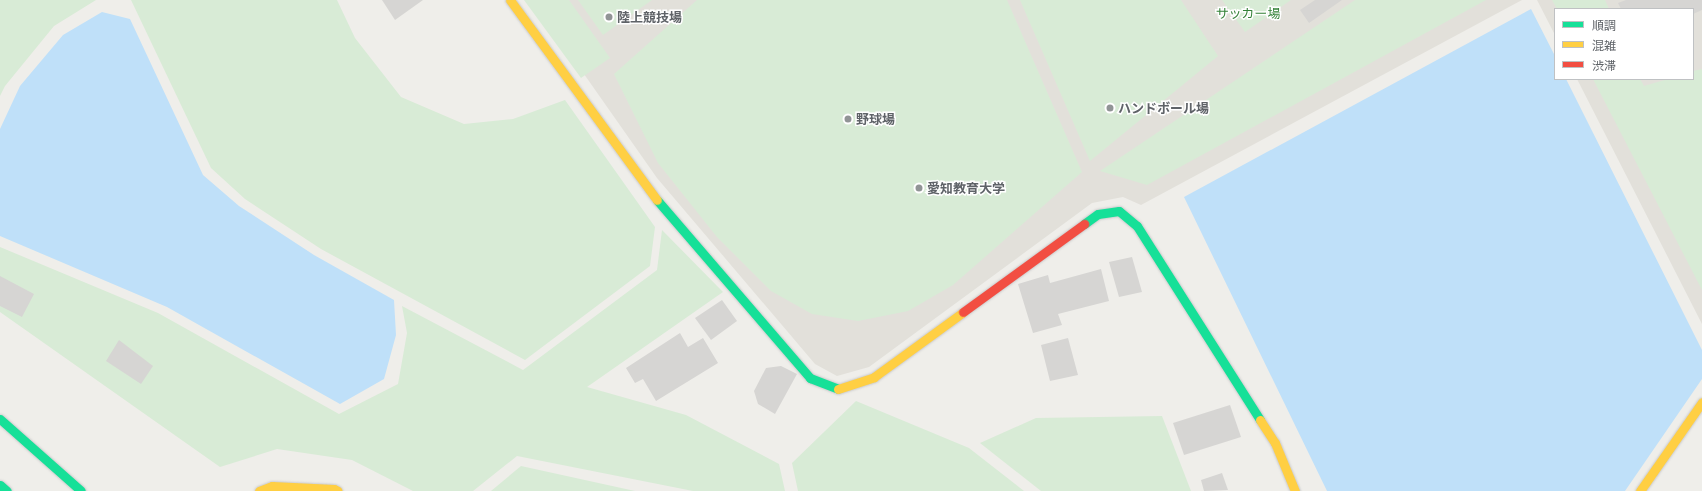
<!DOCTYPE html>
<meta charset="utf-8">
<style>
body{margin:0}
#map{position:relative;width:1702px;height:491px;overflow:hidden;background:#efeeea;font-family:Inter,"Noto Sans JP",sans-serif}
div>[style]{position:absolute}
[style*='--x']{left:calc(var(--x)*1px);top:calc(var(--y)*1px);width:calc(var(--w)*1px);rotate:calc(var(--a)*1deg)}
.education>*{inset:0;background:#e2e0da}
.green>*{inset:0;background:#d8ebd6}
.water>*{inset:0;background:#bfe0f9}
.building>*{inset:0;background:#d6d5d3}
.roads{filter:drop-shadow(0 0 1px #cacacb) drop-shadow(0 0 1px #cacacb)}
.fast>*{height:9px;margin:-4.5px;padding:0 4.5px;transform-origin:4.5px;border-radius:4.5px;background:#16e098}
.slow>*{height:9px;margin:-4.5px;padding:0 4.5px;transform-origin:4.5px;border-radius:4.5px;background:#ffcf43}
.jam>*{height:9px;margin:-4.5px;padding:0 4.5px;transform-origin:4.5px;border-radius:4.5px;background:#f24e42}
.dots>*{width:11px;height:11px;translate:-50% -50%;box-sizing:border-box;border:2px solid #fff;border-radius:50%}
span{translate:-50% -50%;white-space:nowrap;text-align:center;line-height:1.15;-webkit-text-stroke:3px #fff;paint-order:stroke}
.park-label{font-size:13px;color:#348238}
.poi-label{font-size:13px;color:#5f6368;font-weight:700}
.left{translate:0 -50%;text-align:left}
.legend{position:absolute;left:1554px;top:8px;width:140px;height:72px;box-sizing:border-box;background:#fff;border:1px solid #bfc1c3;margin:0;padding:5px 7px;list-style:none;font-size:12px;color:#5f6368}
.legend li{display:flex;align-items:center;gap:8px;height:20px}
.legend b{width:20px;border:1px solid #bfc1c3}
</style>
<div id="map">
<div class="education">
<i style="clip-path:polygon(532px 0,1522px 0,1141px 205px,1123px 197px,1092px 203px,869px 367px,837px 376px,815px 364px,657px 178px)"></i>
<i style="clip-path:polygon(1537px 0,1702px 0,1702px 324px,1577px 79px,1693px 79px,1693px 9px,1555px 9px,1555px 35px)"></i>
</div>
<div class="green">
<i style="clip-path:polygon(0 0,96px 0,54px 26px,5px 86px,0 96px)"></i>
<i style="clip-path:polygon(131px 0,337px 0,355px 38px,401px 97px,464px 124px,513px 119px,565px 100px,655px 227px,650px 266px,525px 360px,321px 249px,245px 199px,211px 168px)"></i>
<i style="clip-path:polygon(524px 0,569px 0,610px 58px,581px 78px)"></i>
<i style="clip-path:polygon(578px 0,652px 0,603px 35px)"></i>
<i style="clip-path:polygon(697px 0,1007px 0,1082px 172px,953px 285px,908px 311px,858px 321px,812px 314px,771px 291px,717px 237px,658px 163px,614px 74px)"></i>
<i style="clip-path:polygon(1020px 0,1181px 0,1218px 56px,1090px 161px)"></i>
<i style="clip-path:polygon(1222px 0,1291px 0,1245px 32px)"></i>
<i style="clip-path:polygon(1355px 0,1486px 0,1147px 185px,1100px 171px)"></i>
<i style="clip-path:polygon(1552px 0,1605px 0,1609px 9px,1557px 9px)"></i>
<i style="clip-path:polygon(1702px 69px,1702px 290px,1593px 79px,1640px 79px,1644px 86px,1668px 79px,1693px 79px,1693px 71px)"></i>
<i style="clip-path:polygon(662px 230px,723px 292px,587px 387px,686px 415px,779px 464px,785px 491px,693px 491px,517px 456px,473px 491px,413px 491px,352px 460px,277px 449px,220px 467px,0 312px,0 247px,158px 313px,339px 414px,398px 384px,407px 333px,402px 306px,523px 370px,657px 270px)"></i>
<i style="clip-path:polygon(856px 401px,969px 448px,1024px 491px,798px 491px,792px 463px)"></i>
<i style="clip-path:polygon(1162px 416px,1191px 491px,1041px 491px,980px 443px,1036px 418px)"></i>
<i style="clip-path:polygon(521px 466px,635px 491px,491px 491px)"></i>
</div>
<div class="water">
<i style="clip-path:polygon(1531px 9px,1555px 56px,1555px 79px,1566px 79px,1702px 350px,1702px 379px,1625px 491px,1327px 491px,1184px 197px)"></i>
<i style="clip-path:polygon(102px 12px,130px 19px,203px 175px,239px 206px,314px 255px,394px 300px,396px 335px,384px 379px,340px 404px,167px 307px,0 236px,0 129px,20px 86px,63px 35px)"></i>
</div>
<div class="building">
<i style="clip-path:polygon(382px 0,423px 0,395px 20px)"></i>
<i style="clip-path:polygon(1315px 0,1342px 0,1309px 23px,1300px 10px)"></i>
<i style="clip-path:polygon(1626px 0,1702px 0,1702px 10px,1693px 14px,1693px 9px,1621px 9px,1618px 3px)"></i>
<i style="clip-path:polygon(1132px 257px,1142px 292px,1119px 297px,1109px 262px)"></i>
<i style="clip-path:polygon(1101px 269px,1109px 301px,1058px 314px,1062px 325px,1033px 333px,1018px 284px,1048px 275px,1050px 283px)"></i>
<i style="clip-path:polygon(0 276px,34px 294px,22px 317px,0 306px)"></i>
<i style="clip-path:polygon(722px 300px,737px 321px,711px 340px,695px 318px)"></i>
<i style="clip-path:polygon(680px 333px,688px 347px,703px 338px,718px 363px,656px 401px,643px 379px,635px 383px,626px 368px)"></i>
<i style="clip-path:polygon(1068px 338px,1078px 375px,1050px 381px,1041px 345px)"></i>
<i style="clip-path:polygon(119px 340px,153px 366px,141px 384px,106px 361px)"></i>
<i style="clip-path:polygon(781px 366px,797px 374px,775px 414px,758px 404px,754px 391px,766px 368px)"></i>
<i style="clip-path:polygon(1230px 405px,1241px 437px,1184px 455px,1173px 423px)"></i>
<i style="clip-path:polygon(1222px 473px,1228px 490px,1204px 491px,1201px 480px)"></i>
</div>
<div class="roads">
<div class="fast">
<i style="--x:657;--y:200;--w:235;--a:49.3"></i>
<i style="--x:810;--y:378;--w:30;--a:21"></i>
<i style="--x:1084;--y:224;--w:17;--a:-36"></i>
<i style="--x:1098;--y:214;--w:21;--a:-8"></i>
<i style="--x:1119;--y:211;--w:23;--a:40"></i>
<i style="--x:1137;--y:226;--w:230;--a:57.6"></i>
<i style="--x:0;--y:419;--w:108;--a:41.6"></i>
<i style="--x:0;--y:485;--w:9;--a:41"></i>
</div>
<div class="slow">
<i style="--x:510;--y:0;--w:248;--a:53.7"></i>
<i style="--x:838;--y:389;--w:38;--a:-18"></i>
<i style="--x:874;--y:377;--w:110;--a:-36.1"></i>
<i style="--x:1260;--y:420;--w:27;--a:57"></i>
<i style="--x:1275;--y:443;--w:52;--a:67.4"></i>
<i style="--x:259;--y:491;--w:14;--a:-21"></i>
<i style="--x:272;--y:486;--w:62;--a:2.8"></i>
<i style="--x:334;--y:489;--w:4;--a:27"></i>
<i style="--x:1640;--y:491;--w:108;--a:-55.1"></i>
</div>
<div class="jam">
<i style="--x:963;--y:312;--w:150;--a:-36"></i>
</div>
</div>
<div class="dots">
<i style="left:609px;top:17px;background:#919496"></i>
<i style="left:1110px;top:108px;background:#919496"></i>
<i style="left:848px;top:119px;background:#919496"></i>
<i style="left:919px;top:188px;background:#919496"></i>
</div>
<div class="park-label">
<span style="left:1248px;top:13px">サッカー場</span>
</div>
<div class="poi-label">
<span class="left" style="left:617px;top:17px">陸上競技場</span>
<span class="left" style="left:1118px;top:108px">ハンドボール場</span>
<span class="left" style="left:856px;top:119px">野球場</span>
<span class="left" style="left:927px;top:188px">愛知教育大学</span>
</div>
<ul class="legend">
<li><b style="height:5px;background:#16e098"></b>順調</li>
<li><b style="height:5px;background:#ffcf43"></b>混雑</li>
<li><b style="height:5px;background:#f24e42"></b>渋滞</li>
</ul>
</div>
